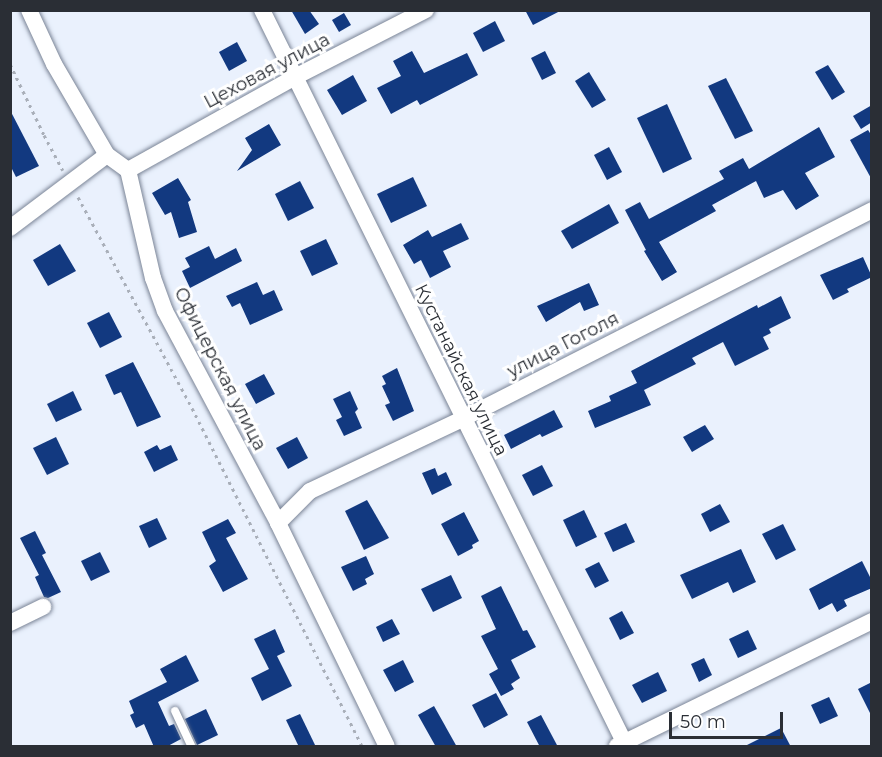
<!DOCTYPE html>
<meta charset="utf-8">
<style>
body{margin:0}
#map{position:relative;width:882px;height:757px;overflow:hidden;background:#eaf1fd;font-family:Montserrat,sans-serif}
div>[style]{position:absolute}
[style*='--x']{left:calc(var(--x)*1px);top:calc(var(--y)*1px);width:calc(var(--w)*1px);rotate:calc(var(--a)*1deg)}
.building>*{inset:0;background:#123980}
.path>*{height:3px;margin-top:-1.5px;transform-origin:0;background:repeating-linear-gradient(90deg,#a9afb9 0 3px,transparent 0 7.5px)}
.roads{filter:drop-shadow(0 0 2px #7a8496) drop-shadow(0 0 2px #7a8496)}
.service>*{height:8px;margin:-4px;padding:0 4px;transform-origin:4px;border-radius:4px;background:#fff}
.minor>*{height:16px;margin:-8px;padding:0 8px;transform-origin:8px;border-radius:8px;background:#fff}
span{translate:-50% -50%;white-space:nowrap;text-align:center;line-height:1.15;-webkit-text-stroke:6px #fff;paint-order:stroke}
.street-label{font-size:18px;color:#2a2e35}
.frame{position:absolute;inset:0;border:12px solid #2a2e35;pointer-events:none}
.scale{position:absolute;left:669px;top:712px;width:114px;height:27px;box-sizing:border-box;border:3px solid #2a2e35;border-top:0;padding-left:8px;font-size:18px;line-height:21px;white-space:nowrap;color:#2a2e35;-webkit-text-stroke:4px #fff;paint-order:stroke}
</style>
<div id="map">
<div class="building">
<i style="clip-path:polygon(291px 10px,309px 10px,319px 24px,305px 34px)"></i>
<i style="clip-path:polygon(525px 10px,562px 10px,533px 25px)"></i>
<i style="clip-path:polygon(344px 13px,351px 25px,339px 32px,332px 20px)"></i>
<i style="clip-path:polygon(495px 21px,505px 41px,483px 52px,473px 33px)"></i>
<i style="clip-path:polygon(237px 42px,247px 61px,229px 71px,219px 52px)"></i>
<i style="clip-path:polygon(412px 51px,424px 73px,467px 53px,478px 75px,420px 105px,417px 100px,391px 114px,377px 88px,401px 76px,393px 61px)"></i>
<i style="clip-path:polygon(545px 51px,556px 73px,542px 80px,531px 58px)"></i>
<i style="clip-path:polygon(828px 65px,845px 92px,832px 100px,815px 72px)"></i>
<i style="clip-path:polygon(589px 72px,606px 100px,592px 108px,575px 81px)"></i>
<i style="clip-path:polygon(353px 75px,367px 101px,342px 115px,327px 90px)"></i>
<i style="clip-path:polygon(726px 78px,753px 131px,735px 139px,708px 86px)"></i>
<i style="clip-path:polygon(667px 104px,692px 159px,663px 173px,637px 118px)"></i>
<i style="clip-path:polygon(872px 105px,872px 122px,861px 129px,853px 116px)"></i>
<i style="clip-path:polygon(10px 110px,39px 166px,16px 177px,10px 165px)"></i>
<i style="clip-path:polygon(269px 124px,281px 145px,237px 171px,252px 150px,245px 138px)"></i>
<i style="clip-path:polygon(819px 127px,835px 157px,805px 173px,819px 196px,796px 210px,783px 190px,764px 198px,756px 181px,712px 205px,716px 211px,659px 242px,677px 272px,662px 281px,644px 251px,646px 250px,625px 210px,640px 202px,649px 219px,724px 179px,719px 171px,743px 158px,749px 169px)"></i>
<i style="clip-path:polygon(868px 130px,872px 136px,872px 180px,850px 140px)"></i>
<i style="clip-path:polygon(609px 147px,622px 172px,607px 180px,594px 155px)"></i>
<i style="clip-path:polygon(413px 177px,427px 206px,391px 223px,377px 194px)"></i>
<i style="clip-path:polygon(178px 178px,191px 200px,188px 202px,197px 232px,179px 238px,171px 212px,165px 215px,152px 193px)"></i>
<i style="clip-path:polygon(300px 181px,314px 208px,288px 221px,275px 194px)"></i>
<i style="clip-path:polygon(609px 204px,619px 223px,572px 249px,561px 231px)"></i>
<i style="clip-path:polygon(461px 223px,469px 239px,443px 251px,451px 267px,430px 278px,421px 260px,414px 264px,403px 245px,428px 230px,432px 237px)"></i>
<i style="clip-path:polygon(326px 239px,338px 264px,312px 276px,300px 251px)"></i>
<i style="clip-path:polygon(60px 244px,76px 271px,48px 286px,33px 260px)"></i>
<i style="clip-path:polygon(209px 246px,215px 259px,236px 248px,242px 261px,190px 288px,182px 271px,190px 267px,185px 258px)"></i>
<i style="clip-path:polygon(863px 257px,872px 277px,847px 289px,849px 292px,833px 300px,820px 275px)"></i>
<i style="clip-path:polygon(257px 282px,263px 295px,274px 290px,283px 310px,250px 325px,240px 303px,232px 307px,226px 296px)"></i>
<i style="clip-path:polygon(589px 283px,599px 305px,584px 311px,580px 302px,546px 322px,537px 306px)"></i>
<i style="clip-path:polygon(781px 296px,791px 318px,769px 329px,771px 333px,763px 337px,769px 349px,735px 366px,723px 342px,692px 358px,696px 364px,644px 390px,651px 405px,595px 428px,588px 411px,611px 401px,609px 396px,637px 383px,631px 371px,757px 305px,758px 308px)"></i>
<i style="clip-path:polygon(109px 312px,122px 337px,100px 348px,87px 323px)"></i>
<i style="clip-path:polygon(133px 362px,161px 417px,137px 427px,121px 392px,114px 395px,105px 375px)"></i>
<i style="clip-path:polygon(397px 368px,414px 411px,393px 421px,385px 405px,390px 403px,382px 386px,386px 384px,382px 376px)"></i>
<i style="clip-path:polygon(264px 374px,275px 394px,256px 404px,245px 384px)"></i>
<i style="clip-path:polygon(73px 391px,82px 410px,56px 422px,47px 404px)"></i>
<i style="clip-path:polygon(350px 391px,358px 409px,355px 412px,362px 428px,344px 436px,336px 420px,342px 417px,333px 399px)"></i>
<i style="clip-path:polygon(554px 410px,563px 427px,542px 437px,540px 434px,511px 449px,504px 435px)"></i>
<i style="clip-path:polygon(705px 425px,714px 439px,692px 452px,683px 437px)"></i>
<i style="clip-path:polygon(56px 437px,69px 464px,47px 475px,33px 448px)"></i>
<i style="clip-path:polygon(297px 437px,308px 458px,288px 469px,276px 448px)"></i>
<i style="clip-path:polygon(157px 445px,160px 450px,171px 445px,178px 460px,154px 472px,144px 452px)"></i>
<i style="clip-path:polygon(542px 465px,553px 486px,533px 496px,522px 475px)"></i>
<i style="clip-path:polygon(435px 468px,438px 476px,446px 472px,452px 485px,432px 495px,422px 473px)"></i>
<i style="clip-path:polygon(367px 500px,389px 538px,364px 550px,345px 511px)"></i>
<i style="clip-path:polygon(720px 504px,730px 522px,710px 532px,701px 514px)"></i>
<i style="clip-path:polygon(584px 510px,597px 537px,576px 547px,563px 520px)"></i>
<i style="clip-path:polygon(464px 512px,479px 541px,472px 545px,473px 548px,458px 556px,441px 524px)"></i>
<i style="clip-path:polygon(157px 518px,167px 539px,149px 548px,139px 526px)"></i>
<i style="clip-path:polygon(228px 519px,236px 533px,226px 538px,248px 579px,223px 592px,209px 566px,216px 561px,202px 532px)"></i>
<i style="clip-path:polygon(626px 523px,635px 542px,613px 552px,604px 533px)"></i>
<i style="clip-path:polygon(783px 524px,796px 550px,776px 560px,762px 534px)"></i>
<i style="clip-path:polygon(35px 531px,46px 553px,42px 555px,61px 592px,48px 598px,44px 597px,35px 577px,39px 575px,20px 538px)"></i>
<i style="clip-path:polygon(741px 549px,756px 582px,733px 593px,728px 582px,692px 599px,680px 575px)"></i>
<i style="clip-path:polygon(100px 552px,110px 572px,91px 581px,81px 561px)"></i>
<i style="clip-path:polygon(366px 556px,374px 574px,365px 579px,367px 584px,353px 591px,341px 567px)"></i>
<i style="clip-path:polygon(862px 561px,872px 581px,872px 588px,844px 600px,847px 606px,837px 612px,832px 603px,819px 610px,809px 589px)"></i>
<i style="clip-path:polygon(599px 562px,609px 581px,595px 588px,585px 569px)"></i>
<i style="clip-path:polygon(451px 575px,462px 598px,433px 612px,421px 589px)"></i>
<i style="clip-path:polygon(501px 586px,523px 631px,527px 630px,536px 647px,511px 660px,520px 678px,511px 684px,514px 689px,501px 696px,489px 674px,498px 669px,481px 636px,496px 629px,481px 596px)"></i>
<i style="clip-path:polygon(622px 611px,634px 633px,620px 640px,609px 618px)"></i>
<i style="clip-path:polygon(392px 619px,400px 634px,383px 642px,376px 627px)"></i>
<i style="clip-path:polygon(275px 629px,285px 652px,277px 656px,292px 686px,262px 701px,251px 678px,269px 669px,254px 639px)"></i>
<i style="clip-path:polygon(748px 630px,757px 649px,738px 658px,729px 639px)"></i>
<i style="clip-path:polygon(186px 655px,199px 681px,158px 702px,169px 726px,174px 724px,181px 739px,166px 747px,154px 747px,144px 724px,136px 728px,130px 715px,134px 713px,129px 701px,167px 682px,160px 669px)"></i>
<i style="clip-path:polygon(704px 658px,712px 675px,699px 682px,691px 664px)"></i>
<i style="clip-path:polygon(403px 660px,414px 682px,395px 692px,383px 670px)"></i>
<i style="clip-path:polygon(658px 672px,667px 691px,642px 703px,632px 685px)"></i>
<i style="clip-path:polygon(872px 682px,872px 717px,858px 689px)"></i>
<i style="clip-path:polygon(496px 693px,508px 715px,484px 728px,472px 705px)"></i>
<i style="clip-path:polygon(829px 697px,838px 716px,820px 724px,811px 705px)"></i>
<i style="clip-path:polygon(434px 706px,457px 747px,436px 747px,418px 715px)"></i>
<i style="clip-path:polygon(206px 709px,218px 735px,197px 745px,185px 719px)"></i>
<i style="clip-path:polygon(300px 714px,316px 747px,299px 747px,286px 720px)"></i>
<i style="clip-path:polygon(541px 715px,558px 747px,540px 747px,527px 722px)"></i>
<i style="clip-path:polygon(781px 728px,791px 747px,743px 747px)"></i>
</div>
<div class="path">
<i style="--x:10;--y:64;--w:79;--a:64.4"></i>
<i style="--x:44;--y:135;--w:40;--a:62"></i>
<i style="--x:78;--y:197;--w:240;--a:61.6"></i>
<i style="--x:192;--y:408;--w:378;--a:63.3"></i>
</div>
<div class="roads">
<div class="service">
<i style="--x:175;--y:711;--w:38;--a:65"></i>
</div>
<div class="minor">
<i style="--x:29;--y:10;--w:60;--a:65.2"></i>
<i style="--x:54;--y:64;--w:105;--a:59.8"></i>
<i style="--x:107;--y:155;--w:26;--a:36"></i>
<i style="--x:128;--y:170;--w:111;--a:77"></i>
<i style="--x:153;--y:278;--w:35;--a:70"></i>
<i style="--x:165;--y:311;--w:240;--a:61.9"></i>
<i style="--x:278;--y:523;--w:248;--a:64"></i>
<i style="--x:262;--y:10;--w:821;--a:63.68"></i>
<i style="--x:128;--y:170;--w:191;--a:-29.1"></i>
<i style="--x:295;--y:77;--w:147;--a:-27.1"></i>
<i style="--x:10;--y:228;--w:121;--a:-37"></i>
<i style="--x:278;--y:523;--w:45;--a:-45"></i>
<i style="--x:310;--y:491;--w:168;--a:-25.3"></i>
<i style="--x:462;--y:419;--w:460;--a:-27"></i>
<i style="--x:10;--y:623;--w:37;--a:-26"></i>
<i style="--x:617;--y:746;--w:284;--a:-26.1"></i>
</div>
</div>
<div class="street-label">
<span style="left:267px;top:71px;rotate:-28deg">Цеховая улица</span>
<span style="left:563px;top:345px;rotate:-27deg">улица Гоголя</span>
<span style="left:220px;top:369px;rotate:63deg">Офицерская улица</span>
<span style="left:461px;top:370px;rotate:64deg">Кустанайская улица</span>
</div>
<div class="frame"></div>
<div class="scale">50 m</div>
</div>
